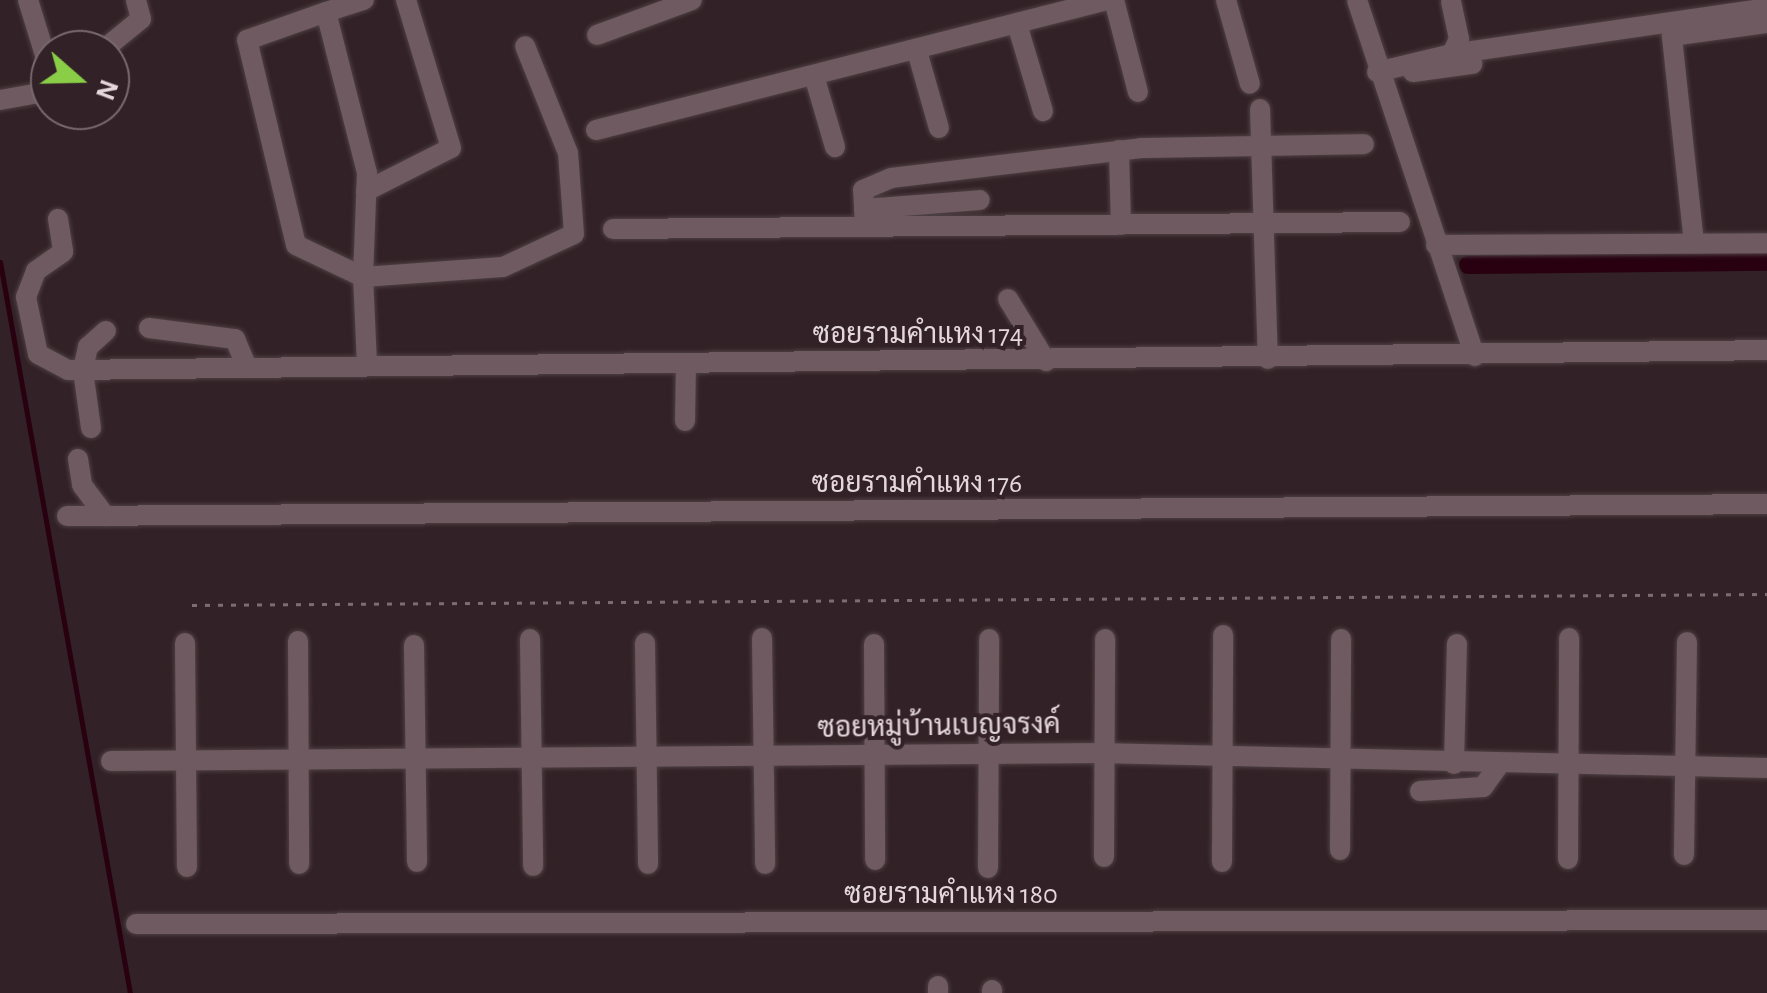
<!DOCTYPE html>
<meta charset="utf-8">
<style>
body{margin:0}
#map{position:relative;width:1767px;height:993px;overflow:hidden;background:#322126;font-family:"Alegreya Sans",Sarabun,sans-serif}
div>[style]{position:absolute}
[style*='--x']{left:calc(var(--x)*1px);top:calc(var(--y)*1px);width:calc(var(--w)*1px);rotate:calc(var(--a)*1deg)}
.stream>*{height:5px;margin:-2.5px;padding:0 2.5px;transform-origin:2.5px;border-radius:2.5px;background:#280010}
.canal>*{height:18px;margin:-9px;padding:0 9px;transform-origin:9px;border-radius:9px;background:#280010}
.path>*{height:2.5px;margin-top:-1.25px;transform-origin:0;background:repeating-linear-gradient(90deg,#7c6d72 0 5px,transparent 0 13px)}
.roads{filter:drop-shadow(0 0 2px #4e4044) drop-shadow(0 0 2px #4e4044)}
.minor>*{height:20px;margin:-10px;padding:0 10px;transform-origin:10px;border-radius:10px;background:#6e5a60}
span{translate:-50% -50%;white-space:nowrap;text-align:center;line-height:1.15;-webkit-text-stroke:8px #322126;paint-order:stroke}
.street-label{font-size:28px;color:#e4d8dc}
.north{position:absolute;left:30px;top:30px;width:100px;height:100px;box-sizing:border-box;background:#322126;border:2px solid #796a6f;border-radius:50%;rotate:110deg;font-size:28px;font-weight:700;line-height:40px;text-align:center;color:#e4d8dc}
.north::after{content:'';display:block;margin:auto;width:35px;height:45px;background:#8ace47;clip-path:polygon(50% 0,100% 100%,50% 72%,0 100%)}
</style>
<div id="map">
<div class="stream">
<i style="--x:0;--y:262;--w:742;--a:79.92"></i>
</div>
<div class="canal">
<i style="--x:1468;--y:265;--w:299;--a:-0.6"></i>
</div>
<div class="path">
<i style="--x:192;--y:605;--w:1575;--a:-0.4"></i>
</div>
<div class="roads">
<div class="minor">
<i style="--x:28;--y:0;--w:74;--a:72.8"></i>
<i style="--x:1114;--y:0;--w:95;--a:75.4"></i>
<i style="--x:1226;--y:0;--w:87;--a:74.1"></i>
<i style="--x:1357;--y:0;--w:375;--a:71.7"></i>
<i style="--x:326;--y:12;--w:166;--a:75.7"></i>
<i style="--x:367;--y:173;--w:104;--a:92.2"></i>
<i style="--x:363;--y:277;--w:74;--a:-154.5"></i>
<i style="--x:296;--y:245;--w:211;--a:-103.4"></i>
<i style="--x:247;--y:40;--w:84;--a:-19.5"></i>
<i style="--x:326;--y:12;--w:40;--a:-18"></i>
<i style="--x:1017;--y:24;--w:91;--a:73.4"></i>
<i style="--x:597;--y:35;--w:101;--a:-20.2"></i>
<i style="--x:103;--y:50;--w:49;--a:-39.2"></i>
<i style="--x:141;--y:19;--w:20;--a:-105"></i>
<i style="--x:917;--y:51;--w:80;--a:74.1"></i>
<i style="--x:1452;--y:54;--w:318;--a:-8.3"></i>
<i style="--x:1377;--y:72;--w:77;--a:-13.5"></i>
<i style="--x:1452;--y:54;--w:17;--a:-65"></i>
<i style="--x:1459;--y:39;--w:38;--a:-102"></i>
<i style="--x:1413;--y:72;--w:60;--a:-7.7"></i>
<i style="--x:815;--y:79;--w:71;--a:73.6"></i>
<i style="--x:0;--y:100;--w:51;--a:-10.2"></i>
<i style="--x:1260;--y:109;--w:250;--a:88.2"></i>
<i style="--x:596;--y:130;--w:527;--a:-14.27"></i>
<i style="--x:1119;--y:150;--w:75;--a:88.5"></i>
<i style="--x:366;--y:191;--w:95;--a:-26.8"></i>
<i style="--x:451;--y:148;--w:155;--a:-106.9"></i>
<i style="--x:864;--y:209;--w:116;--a:-4.4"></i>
<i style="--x:58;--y:219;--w:33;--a:81"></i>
<i style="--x:63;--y:252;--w:33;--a:145"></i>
<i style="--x:36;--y:271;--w:28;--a:111"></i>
<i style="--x:26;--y:297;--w:58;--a:78.1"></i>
<i style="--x:38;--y:354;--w:34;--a:28"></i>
<i style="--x:68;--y:370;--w:1699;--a:-0.67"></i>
<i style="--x:865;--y:225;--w:35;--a:-93"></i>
<i style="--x:863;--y:190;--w:30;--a:-23"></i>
<i style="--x:891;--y:178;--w:252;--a:-6.8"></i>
<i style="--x:1141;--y:148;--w:223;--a:-1"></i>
<i style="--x:613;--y:229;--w:787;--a:-0.51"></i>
<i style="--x:1694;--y:243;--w:208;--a:-96.1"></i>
<i style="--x:1672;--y:36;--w:96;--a:-7.8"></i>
<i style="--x:1436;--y:245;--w:331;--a:-0.3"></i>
<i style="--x:1008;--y:299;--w:73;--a:58.5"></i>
<i style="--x:149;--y:328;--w:87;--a:7.3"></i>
<i style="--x:235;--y:339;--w:30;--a:67"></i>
<i style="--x:367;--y:364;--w:87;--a:-92.6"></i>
<i style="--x:363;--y:277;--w:140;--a:-4.1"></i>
<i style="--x:503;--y:267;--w:78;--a:-24.9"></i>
<i style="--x:574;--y:234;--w:81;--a:-94.2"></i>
<i style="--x:568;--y:153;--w:115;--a:-111.9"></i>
<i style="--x:685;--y:421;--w:58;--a:-89"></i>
<i style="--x:91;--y:428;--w:59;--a:-97.9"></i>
<i style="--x:83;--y:370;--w:24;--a:-78"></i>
<i style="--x:88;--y:347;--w:24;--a:-42"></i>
<i style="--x:78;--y:459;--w:26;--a:81"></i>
<i style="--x:82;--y:485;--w:39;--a:53"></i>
<i style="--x:67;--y:516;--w:1700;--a:-0.4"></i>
<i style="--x:762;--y:638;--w:226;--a:89.2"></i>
<i style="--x:530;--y:639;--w:227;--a:89.2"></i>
<i style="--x:298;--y:641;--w:223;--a:89.7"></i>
<i style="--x:185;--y:643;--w:224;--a:89.5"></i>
<i style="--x:645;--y:643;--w:221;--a:89.2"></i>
<i style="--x:874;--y:644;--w:216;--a:89.7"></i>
<i style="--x:414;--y:645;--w:217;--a:89.2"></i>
<i style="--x:111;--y:761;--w:992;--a:-0.46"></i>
<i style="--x:1103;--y:753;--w:664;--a:1.29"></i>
<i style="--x:1454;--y:764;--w:120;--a:-88.6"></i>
<i style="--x:1420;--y:791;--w:63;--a:-3.6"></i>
<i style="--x:1483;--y:787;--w:26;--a:-54"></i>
<i style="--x:1340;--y:850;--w:211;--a:-89.7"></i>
<i style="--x:1684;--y:855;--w:213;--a:-89.2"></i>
<i style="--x:1104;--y:857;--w:218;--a:-89.7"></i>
<i style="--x:1568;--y:859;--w:221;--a:-89.7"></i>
<i style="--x:1222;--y:862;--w:227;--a:-89.7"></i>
<i style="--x:988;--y:868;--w:229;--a:-89.7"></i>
<i style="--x:136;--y:924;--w:1631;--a:-0.14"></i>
<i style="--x:938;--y:986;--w:7;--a:90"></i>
<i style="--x:992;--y:993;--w:3;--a:-90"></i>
</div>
</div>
<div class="street-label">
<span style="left:918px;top:335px">ซอยรามคำแหง 174</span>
<span style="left:917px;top:484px">ซอยรามคำแหง 176</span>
<span style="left:939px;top:727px;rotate:-1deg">ซอยหมู่บ้านเบญจรงค์</span>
<span style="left:951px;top:895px">ซอยรามคำแหง 180</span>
</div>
<div class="north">N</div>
</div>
